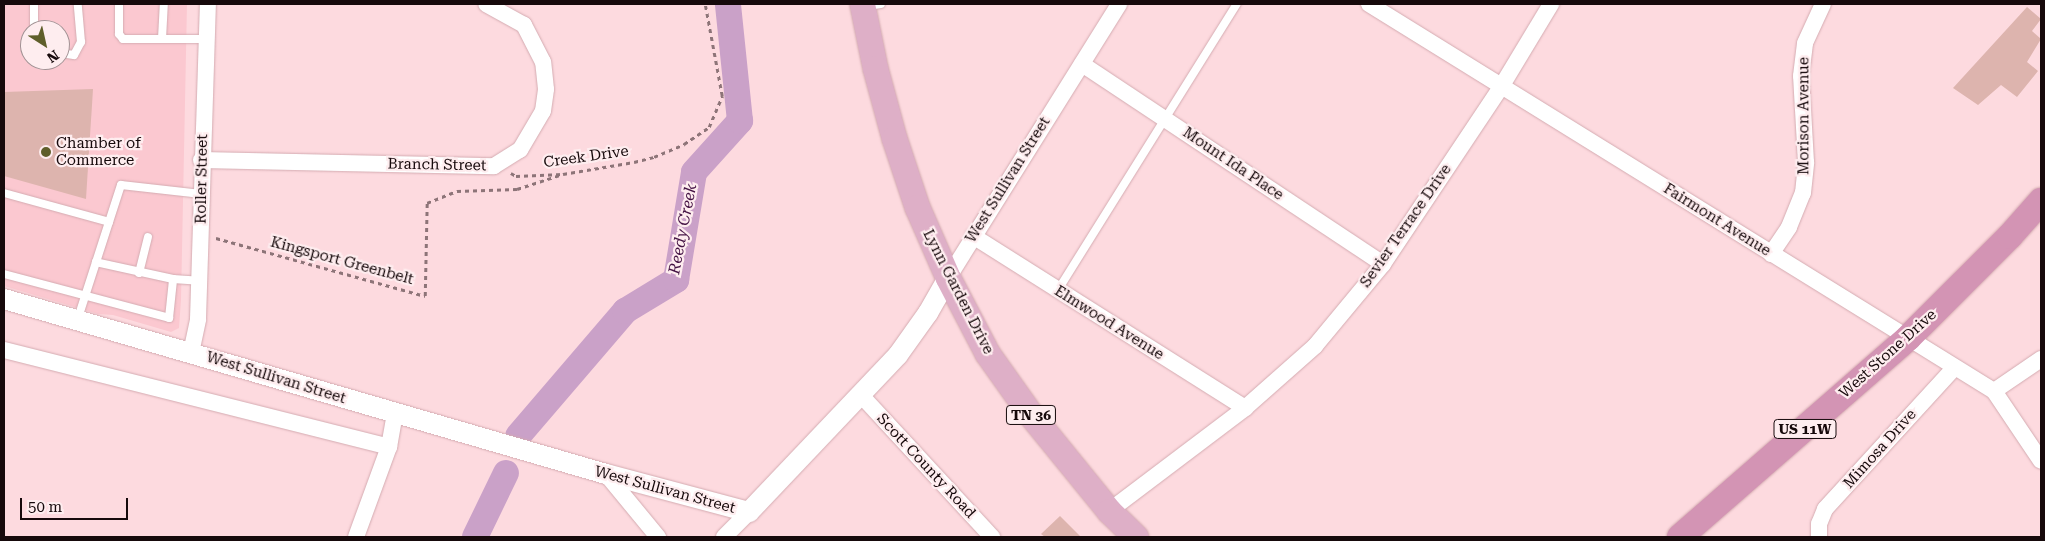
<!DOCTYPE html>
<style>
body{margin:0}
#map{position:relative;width:2045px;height:541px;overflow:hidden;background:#fddadf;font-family:"Roboto Serif",serif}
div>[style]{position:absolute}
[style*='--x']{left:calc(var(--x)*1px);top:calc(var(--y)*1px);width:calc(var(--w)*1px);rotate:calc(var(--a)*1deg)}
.built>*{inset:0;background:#fbc8d0}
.river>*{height:26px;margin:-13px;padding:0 13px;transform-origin:13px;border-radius:13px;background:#caa1c8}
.building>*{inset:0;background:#ddb4ae}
.path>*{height:2.5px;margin-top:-1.25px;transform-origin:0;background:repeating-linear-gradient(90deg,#8d7478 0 4px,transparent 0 8px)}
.roads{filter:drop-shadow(0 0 1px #d4abb1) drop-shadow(0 0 1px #d4abb1)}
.service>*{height:8px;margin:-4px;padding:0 4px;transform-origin:4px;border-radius:4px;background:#fff}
.minor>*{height:16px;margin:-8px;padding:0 8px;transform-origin:8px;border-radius:8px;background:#fff}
.tertiary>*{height:20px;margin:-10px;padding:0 10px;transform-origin:10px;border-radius:10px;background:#fff}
.primary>*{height:25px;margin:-12.5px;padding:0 12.5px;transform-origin:12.5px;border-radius:12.5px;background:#deafc7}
.trunk>*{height:26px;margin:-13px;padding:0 13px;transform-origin:13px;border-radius:13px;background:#d394b4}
.dots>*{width:14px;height:14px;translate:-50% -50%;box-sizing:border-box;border:2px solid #feedef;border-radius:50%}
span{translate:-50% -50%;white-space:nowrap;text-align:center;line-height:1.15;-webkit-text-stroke:4.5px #feedef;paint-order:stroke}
.shield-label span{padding:1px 4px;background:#feedef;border:1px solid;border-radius:4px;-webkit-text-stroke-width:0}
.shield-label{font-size:14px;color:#16090b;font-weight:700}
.street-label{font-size:15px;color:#16090b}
.poi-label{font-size:15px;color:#16090b}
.left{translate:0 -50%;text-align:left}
.water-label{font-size:16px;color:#451445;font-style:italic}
.frame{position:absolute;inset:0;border:5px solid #16090b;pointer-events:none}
.north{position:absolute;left:20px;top:20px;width:50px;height:50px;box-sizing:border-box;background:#feedef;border:1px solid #a19294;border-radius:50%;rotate:145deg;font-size:14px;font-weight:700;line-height:20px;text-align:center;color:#16090b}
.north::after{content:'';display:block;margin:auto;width:18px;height:22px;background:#5f5e2a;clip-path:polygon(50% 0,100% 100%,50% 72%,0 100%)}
.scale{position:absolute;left:20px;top:498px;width:108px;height:22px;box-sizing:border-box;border:2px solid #16090b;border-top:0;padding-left:6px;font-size:15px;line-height:18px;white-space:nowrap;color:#16090b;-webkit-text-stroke:4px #feedef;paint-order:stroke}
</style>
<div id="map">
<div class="built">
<i style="clip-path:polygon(evenodd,4px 4px,187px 4px,181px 300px,179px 328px,171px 332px,113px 315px,98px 314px,4px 286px,4px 4px,30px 30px,60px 30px,60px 60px,30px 60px,30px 30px)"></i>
</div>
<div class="river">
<i style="--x:518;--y:436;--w:165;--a:-49.4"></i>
<i style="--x:625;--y:311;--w:60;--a:-31.3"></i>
<i style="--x:676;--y:280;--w:109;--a:-80.5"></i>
<i style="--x:694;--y:172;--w:69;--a:-48"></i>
<i style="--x:740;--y:121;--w:118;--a:-95.9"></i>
<i style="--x:475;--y:537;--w:71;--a:-64.2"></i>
</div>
<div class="building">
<i style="clip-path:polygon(2027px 7px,2041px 19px,2032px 31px,2041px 39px,2027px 62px,2038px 71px,2017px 97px,2001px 85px,1978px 105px,1953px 88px)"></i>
<i style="clip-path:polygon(93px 89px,86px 199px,4px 176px,4px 92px)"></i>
<i style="clip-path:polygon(1060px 516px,1081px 537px,1045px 537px,1041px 534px)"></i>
</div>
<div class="path">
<i style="--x:511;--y:173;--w:6;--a:31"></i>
<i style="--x:516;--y:176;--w:47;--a:-2.4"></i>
<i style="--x:563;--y:174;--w:72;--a:-9.6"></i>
<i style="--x:634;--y:162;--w:21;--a:-14"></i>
<i style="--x:654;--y:157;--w:33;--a:-23"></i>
<i style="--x:684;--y:144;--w:30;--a:-34"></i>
<i style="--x:709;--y:127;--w:34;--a:-67"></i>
<i style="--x:722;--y:96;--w:94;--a:-100.5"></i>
<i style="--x:216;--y:238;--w:217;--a:15.5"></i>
<i style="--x:425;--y:296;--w:93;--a:-88.8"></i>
<i style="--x:427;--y:203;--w:32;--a:-22"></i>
<i style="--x:457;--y:191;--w:60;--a:-1.9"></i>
<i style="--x:517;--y:189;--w:48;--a:-18.1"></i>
</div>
<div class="roads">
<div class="service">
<i style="--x:119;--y:4;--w:30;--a:90"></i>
<i style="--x:119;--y:34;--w:6;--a:51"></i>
<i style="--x:123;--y:39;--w:83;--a:0"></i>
<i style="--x:867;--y:6;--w:14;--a:-8"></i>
<i style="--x:34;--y:30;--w:26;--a:-90"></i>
<i style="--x:162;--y:39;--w:35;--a:-87"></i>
<i style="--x:60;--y:53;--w:14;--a:8"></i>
<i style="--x:74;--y:55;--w:15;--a:-62"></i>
<i style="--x:81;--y:42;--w:38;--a:-95"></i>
<i style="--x:4;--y:193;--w:109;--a:15.4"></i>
<i style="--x:139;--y:273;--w:37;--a:-76"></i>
<i style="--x:4;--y:274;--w:171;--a:14.9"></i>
<i style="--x:169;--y:318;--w:39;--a:-84"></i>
<i style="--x:173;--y:279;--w:79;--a:-167.6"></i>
<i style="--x:173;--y:279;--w:26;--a:4"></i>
<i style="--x:1058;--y:290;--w:337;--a:-58"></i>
<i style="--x:78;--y:318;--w:140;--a:-72.1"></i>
<i style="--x:121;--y:185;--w:81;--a:6.4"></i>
</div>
<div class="minor">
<i style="--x:1369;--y:4;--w:735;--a:31.77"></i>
<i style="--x:1994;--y:391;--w:84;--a:56.1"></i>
<i style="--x:1082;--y:64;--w:361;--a:33.6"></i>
<i style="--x:201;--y:160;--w:293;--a:1.2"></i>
<i style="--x:494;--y:166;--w:31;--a:-32"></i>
<i style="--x:520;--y:150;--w:45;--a:-59.5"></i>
<i style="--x:543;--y:111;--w:22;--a:-82"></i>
<i style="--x:546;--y:89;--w:27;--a:-96"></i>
<i style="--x:543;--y:62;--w:42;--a:-117.2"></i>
<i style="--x:524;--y:25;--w:43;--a:-151.1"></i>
<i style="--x:973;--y:236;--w:322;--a:32.3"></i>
<i style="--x:1771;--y:254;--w:32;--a:-56"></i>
<i style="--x:1789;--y:227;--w:37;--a:-68"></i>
<i style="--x:1803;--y:193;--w:31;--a:-84"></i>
<i style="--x:1806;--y:162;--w:86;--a:-93.3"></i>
<i style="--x:1801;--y:76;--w:33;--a:-83"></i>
<i style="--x:1805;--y:43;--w:43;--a:-65.2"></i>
<i style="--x:948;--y:278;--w:323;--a:-58"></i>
<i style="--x:4;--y:350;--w:397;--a:14.1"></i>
<i style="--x:191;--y:353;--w:35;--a:-78"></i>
<i style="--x:198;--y:319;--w:315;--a:-88.2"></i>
<i style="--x:1994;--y:391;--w:57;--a:-34.2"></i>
<i style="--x:860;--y:394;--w:195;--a:47.3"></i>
<i style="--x:606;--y:474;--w:82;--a:50.5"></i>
<i style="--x:1109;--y:511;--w:171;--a:-37.1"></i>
<i style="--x:1245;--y:408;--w:94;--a:-41.5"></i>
<i style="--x:1315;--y:346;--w:107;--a:-50.3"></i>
<i style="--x:1383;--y:264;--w:213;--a:-56.3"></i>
<i style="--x:1501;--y:87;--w:97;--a:-58.9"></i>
<i style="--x:356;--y:537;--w:96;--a:-69.9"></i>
<i style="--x:389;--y:447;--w:35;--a:-80"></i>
<i style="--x:724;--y:537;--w:35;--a:-45"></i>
<i style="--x:1819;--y:537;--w:13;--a:-90"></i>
<i style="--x:1819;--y:524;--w:16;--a:-68"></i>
<i style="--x:1825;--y:509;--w:191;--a:-47.5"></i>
</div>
<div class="tertiary">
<i style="--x:4;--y:299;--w:627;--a:16.21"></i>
<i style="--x:606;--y:474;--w:148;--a:14.9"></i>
<i style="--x:749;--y:512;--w:216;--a:-46.5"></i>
<i style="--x:898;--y:355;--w:52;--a:-54.5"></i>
<i style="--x:928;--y:313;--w:40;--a:-60.3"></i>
</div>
<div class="primary">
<i style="--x:862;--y:4;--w:65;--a:78.5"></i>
<i style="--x:875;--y:68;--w:73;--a:74.8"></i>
<i style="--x:894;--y:138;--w:73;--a:71.6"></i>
<i style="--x:917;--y:207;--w:77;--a:66.4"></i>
<i style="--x:948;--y:278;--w:85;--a:62.5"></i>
<i style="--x:987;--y:353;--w:76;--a:54.6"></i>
<i style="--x:1031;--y:415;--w:124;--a:50.9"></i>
<i style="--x:1109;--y:511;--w:37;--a:44"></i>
</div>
<div class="trunk">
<i style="--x:1680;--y:537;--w:303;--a:-41.1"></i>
<i style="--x:1908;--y:338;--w:144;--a:-45"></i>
<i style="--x:2010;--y:236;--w:47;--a:-48.5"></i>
</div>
</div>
<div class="dots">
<i style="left:46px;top:152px;background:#5f5e2a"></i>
</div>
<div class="shield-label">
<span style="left:1031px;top:415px">TN 36</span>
<span style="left:1805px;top:429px">US 11W</span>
</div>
<div class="street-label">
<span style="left:1804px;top:116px;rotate:-90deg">Morison Avenue</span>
<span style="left:586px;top:157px;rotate:-8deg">Creek Drive</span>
<span style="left:1233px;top:164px;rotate:34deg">Mount Ida Place</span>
<span style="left:437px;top:165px;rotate:1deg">Branch Street</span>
<span style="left:202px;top:179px;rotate:-89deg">Roller Street</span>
<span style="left:1008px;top:180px;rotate:-58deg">West Sullivan Street</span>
<span style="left:1717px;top:220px;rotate:32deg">Fairmont Avenue</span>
<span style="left:1406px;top:226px;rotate:-55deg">Sevier Terrace Drive</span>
<span style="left:342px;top:261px;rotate:15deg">Kingsport Greenbelt</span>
<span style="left:958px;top:292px;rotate:63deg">Lynn Garden Drive</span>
<span style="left:1109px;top:323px;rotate:32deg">Elmwood Avenue</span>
<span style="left:1888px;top:354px;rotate:-42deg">West Stone Drive</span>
<span style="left:276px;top:378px;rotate:17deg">West Sullivan Street</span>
<span style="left:1880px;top:449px;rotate:-48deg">Mimosa Drive</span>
<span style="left:926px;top:466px;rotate:47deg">Scott County Road</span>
<span style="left:665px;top:490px;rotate:15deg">West Sullivan Street</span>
</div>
<div class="poi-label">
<span class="left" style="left:56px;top:152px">Chamber of<br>Commerce</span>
</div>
<div class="water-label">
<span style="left:683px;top:229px;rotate:-79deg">Reedy Creek</span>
</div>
<div class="frame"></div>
<div class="north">N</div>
<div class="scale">50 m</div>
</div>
